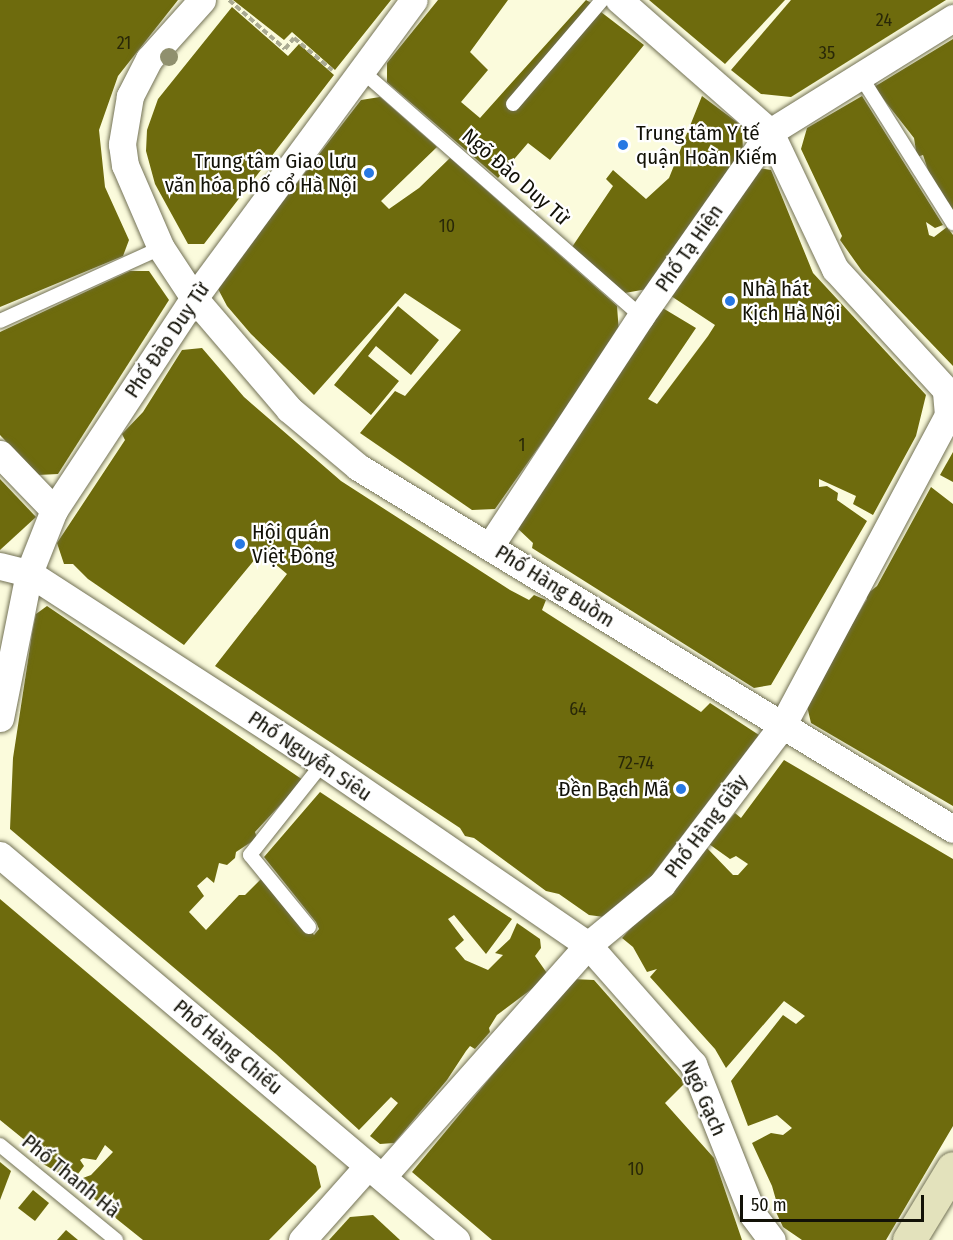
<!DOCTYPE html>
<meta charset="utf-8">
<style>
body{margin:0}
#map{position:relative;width:953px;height:1240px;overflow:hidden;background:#fbfbdc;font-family:"Fira Sans Condensed",sans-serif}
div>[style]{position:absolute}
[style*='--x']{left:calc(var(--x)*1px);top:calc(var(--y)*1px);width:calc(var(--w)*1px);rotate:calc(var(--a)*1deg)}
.building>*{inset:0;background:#6e6b0d}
.path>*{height:4px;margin-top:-2px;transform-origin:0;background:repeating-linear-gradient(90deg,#aaaa92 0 6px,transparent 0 9px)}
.roads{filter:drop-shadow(0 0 2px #727155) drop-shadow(0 0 2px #727155)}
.lane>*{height:14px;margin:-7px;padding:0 7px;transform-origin:7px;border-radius:7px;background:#fff}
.street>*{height:27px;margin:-13.5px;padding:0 13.5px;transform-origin:13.5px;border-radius:13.5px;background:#fff}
.secondary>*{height:33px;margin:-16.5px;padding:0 16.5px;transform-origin:16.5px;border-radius:16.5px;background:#e3e2bc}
.trees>*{width:18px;height:18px;margin:-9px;border-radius:50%;background:#90906e}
.dots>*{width:16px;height:16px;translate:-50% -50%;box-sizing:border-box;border:3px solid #fff;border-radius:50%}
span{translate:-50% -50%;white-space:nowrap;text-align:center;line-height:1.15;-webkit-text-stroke:4.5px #fff;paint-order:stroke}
.number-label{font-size:18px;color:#292808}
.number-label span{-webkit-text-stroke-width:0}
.poi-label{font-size:21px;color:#121107}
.left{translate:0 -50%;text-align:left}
.right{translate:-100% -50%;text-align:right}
.street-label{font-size:21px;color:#121107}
.scale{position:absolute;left:740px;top:1195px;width:184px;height:27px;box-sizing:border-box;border:3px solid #121107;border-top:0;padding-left:8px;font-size:18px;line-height:21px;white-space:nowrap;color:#121107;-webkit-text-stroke:4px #fff;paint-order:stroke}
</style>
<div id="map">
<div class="building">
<i style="clip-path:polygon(0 0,178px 0,118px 76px,99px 130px,105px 187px,129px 240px,123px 256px,0 307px)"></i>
<i style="clip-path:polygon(233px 0,391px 0,335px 70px,292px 32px,284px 40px)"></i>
<i style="clip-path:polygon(438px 0,508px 0,470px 52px,488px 70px,461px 102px,480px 118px,586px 0,595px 5px,512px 110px,516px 111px,601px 12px,644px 45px,550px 160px,528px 143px,498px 178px,387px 82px,387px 63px)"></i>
<i style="clip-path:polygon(649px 0,785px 0,725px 64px)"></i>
<i style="clip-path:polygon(791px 0,946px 0,791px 97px,761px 94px,731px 70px)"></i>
<i style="clip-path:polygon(232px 7px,288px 56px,299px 44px,334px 75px,204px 244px,188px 244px,155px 184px,146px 151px,147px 130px,158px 99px)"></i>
<i style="clip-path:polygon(953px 39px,953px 213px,931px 179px,923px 155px,917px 157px,914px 138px,874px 87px)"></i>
<i style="clip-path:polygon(702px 96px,742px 126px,743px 151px,647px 289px,625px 293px,572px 247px,613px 186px,606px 179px,613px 170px,646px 199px,669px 178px)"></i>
<i style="clip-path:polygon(862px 96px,943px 225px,935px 228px,926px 222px,929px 235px,934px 237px,947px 227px,953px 235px,953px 366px,862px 271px,840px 240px,842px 236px,801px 149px,807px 128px)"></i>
<i style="clip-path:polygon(380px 97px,437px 147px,381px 201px,389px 209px,419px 188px,450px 158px,617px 306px,619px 333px,495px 509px,472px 510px,360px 433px,395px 391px,405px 396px,461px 330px,405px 293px,314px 395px,251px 334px,227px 306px,217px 287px,361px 100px)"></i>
<i style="clip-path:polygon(758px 168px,771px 170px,813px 273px,926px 395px,916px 436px,873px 515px,853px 504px,856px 496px,819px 479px,819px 487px,827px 486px,838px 493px,837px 500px,867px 521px,771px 685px,754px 688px,532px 548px,533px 543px,514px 525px,661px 307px,696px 328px,648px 399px,657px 404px,708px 336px,715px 325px,671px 296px)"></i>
<i style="clip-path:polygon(130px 271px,149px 271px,169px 300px,58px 474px,38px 475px,0 435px,0 332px)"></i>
<i style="clip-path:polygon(398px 306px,439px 340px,411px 375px,376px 346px,368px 356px,399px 381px,371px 415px,334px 385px)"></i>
<i style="clip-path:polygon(202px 348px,244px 397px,341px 481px,510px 590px,529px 600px,534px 595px,546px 600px,542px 610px,701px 712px,710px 703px,759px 735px,650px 878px,604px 917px,589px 915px,559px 894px,546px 891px,474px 838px,465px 836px,460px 828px,215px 666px,287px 574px,261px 552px,184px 645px,88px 579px,73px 564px,64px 564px,57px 543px,125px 440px,122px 434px,143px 412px,182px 350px)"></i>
<i style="clip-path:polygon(953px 452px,953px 482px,940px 475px)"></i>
<i style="clip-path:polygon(0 479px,36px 517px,0 550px)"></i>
<i style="clip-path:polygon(931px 487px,953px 504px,953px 806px,811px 723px,806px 702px,867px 599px,866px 595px,877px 586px)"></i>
<i style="clip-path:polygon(47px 606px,303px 780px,255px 832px,257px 838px,236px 852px,235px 858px,227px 865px,219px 863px,214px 883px,207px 877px,197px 886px,204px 896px,189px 912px,206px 930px,239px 895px,245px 895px,264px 876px,314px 935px,319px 929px,316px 922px,264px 857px,320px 792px,512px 919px,486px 954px,454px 915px,448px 919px,464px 940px,455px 948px,465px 960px,488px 970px,503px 955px,495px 953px,510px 939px,517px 923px,540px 939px,541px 948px,535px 956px,549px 976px,497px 1015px,489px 1028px,490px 1032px,475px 1049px,470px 1046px,466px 1051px,447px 1080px,394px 1143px,380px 1144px,370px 1136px,398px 1103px,391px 1097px,359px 1130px,276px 1054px,10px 829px,13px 758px,32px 634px,36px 614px)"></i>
<i style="clip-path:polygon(784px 760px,953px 859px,953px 1126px,886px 1240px,802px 1240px,783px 1227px,776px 1212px,778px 1207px,772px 1186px,752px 1143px,771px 1133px,783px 1135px,792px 1128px,777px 1115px,748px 1126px,731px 1081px,783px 1015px,796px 1024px,805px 1016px,784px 1001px,726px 1068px,715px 1049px,650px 977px,657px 969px,647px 972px,633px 947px,622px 938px,706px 847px,733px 875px,738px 875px,748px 864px,736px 856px,730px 859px,709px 844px,735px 813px,741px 818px)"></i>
<i style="clip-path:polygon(0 899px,316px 1166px,321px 1187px,269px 1240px,143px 1240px,113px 1216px,115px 1211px,110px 1207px,114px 1192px,101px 1204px,72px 1182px,91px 1175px,113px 1152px,105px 1145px,96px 1160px,83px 1158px,80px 1160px,84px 1166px,78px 1174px,70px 1169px,64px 1176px,38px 1161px,46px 1146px,37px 1150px,0 1120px)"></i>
<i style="clip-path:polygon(572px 979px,594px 980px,685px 1083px,665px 1103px,714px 1158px,742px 1240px,492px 1240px,412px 1172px)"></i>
<i style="clip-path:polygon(0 1162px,11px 1171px,0 1200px)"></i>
<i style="clip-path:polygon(33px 1190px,49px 1203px,35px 1221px,18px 1208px)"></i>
<i style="clip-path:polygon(373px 1215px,400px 1240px,329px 1240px,350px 1217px)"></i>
<i style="clip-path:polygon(66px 1230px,78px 1240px,57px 1240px)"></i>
</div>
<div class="path">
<i style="--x:229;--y:0;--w:74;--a:41.2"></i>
<i style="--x:285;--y:49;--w:14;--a:-51"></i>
<i style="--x:294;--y:38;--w:50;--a:40.1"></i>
</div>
<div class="roads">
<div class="lane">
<i style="--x:362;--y:71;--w:371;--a:41.3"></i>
<i style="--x:861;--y:77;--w:173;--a:57.8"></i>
<i style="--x:513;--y:104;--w:137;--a:-49.4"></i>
<i style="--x:0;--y:321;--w:177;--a:-24.4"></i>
<i style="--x:309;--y:927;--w:93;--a:-129.3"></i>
<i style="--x:250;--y:855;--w:117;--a:-51.6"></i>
<i style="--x:0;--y:1145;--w:150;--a:39.3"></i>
</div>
<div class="street">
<i style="--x:202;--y:0;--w:79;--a:131.9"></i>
<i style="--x:149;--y:59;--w:42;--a:117.2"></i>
<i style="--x:130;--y:96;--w:49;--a:99.5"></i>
<i style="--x:122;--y:144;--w:21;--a:82"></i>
<i style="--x:125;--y:165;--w:90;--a:66.6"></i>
<i style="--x:161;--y:248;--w:60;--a:56.6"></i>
<i style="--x:194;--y:298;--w:146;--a:49.4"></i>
<i style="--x:289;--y:409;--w:90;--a:40"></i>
<i style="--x:358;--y:467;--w:696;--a:31.32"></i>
<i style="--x:0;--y:454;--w:78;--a:46"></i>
<i style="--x:490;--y:546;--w:275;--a:-56.7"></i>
<i style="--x:641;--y:316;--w:225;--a:-55"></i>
<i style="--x:770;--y:132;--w:216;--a:-31.9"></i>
<i style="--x:0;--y:566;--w:30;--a:14"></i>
<i style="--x:29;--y:573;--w:350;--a:32.9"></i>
<i style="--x:323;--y:763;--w:321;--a:34.5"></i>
<i style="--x:588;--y:945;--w:159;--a:48.6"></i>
<i style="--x:693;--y:1064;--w:162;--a:68.3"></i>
<i style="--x:753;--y:1215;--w:31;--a:53"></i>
<i style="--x:0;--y:718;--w:148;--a:-78.7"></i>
<i style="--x:29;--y:573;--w:68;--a:-68.4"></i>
<i style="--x:54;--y:510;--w:254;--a:-56.6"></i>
<i style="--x:194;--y:298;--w:370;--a:-53.6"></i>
<i style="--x:0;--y:855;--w:597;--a:40.17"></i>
<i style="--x:382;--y:1177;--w:310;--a:-48.4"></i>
<i style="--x:588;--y:945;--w:96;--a:-39.5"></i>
<i style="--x:662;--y:884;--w:198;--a:-52.8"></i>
<i style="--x:782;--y:726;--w:353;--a:-61.9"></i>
<i style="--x:948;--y:415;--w:25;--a:-95"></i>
<i style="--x:946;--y:390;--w:164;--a:-132.5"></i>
<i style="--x:835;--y:269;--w:152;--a:-115.4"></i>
<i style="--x:770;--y:132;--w:201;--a:-138.8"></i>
<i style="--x:302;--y:1240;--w:99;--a:-48.3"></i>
</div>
<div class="secondary">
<i style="--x:909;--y:1240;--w:84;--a:-58.6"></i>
</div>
</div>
<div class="trees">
<i style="left:169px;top:57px"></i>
</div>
<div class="dots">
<i style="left:623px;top:145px;background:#2878e3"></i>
<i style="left:369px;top:173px;background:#2878e3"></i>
<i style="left:730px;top:301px;background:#2878e3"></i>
<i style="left:240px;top:544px;background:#2878e3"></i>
<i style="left:681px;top:789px;background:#2878e3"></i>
</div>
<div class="number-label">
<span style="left:884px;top:20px">24</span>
<span style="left:124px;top:43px">21</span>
<span style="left:827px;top:53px">35</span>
<span style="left:447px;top:226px">10</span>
<span style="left:522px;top:445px">1</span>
<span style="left:578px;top:709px">64</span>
<span style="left:636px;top:763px">72-74</span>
<span style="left:636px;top:1169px">10</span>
</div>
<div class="poi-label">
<span class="left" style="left:636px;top:145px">Trung tâm Y tế<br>quận Hoàn Kiếm</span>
<span class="right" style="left:357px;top:173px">Trung tâm Giao lưu<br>văn hóa phố cổ Hà Nội</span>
<span class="left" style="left:742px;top:301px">Nhà hát<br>Kịch Hà Nội</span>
<span class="left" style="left:252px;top:544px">Hội quán<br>Việt Đông</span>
<span class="right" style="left:669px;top:789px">Đền Bạch Mã</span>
</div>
<div class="street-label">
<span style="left:516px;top:177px;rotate:41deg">Ngõ Đào Duy Từ</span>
<span style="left:689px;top:248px;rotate:-55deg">Phố Tạ Hiện</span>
<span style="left:167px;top:340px;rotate:-56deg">Phố Đào Duy Từ</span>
<span style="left:555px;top:586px;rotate:32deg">Phố Hàng Buồm</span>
<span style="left:310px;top:756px;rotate:34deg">Phố Nguyễn Siêu</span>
<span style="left:706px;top:826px;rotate:-53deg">Phố Hàng Giầy</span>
<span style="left:228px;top:1047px;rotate:40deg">Phố Hàng Chiếu</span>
<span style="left:704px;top:1098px;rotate:66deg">Ngõ Gạch</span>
<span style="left:71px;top:1176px;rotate:39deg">Phố Thanh Hà</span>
</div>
<div class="scale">50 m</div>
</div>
